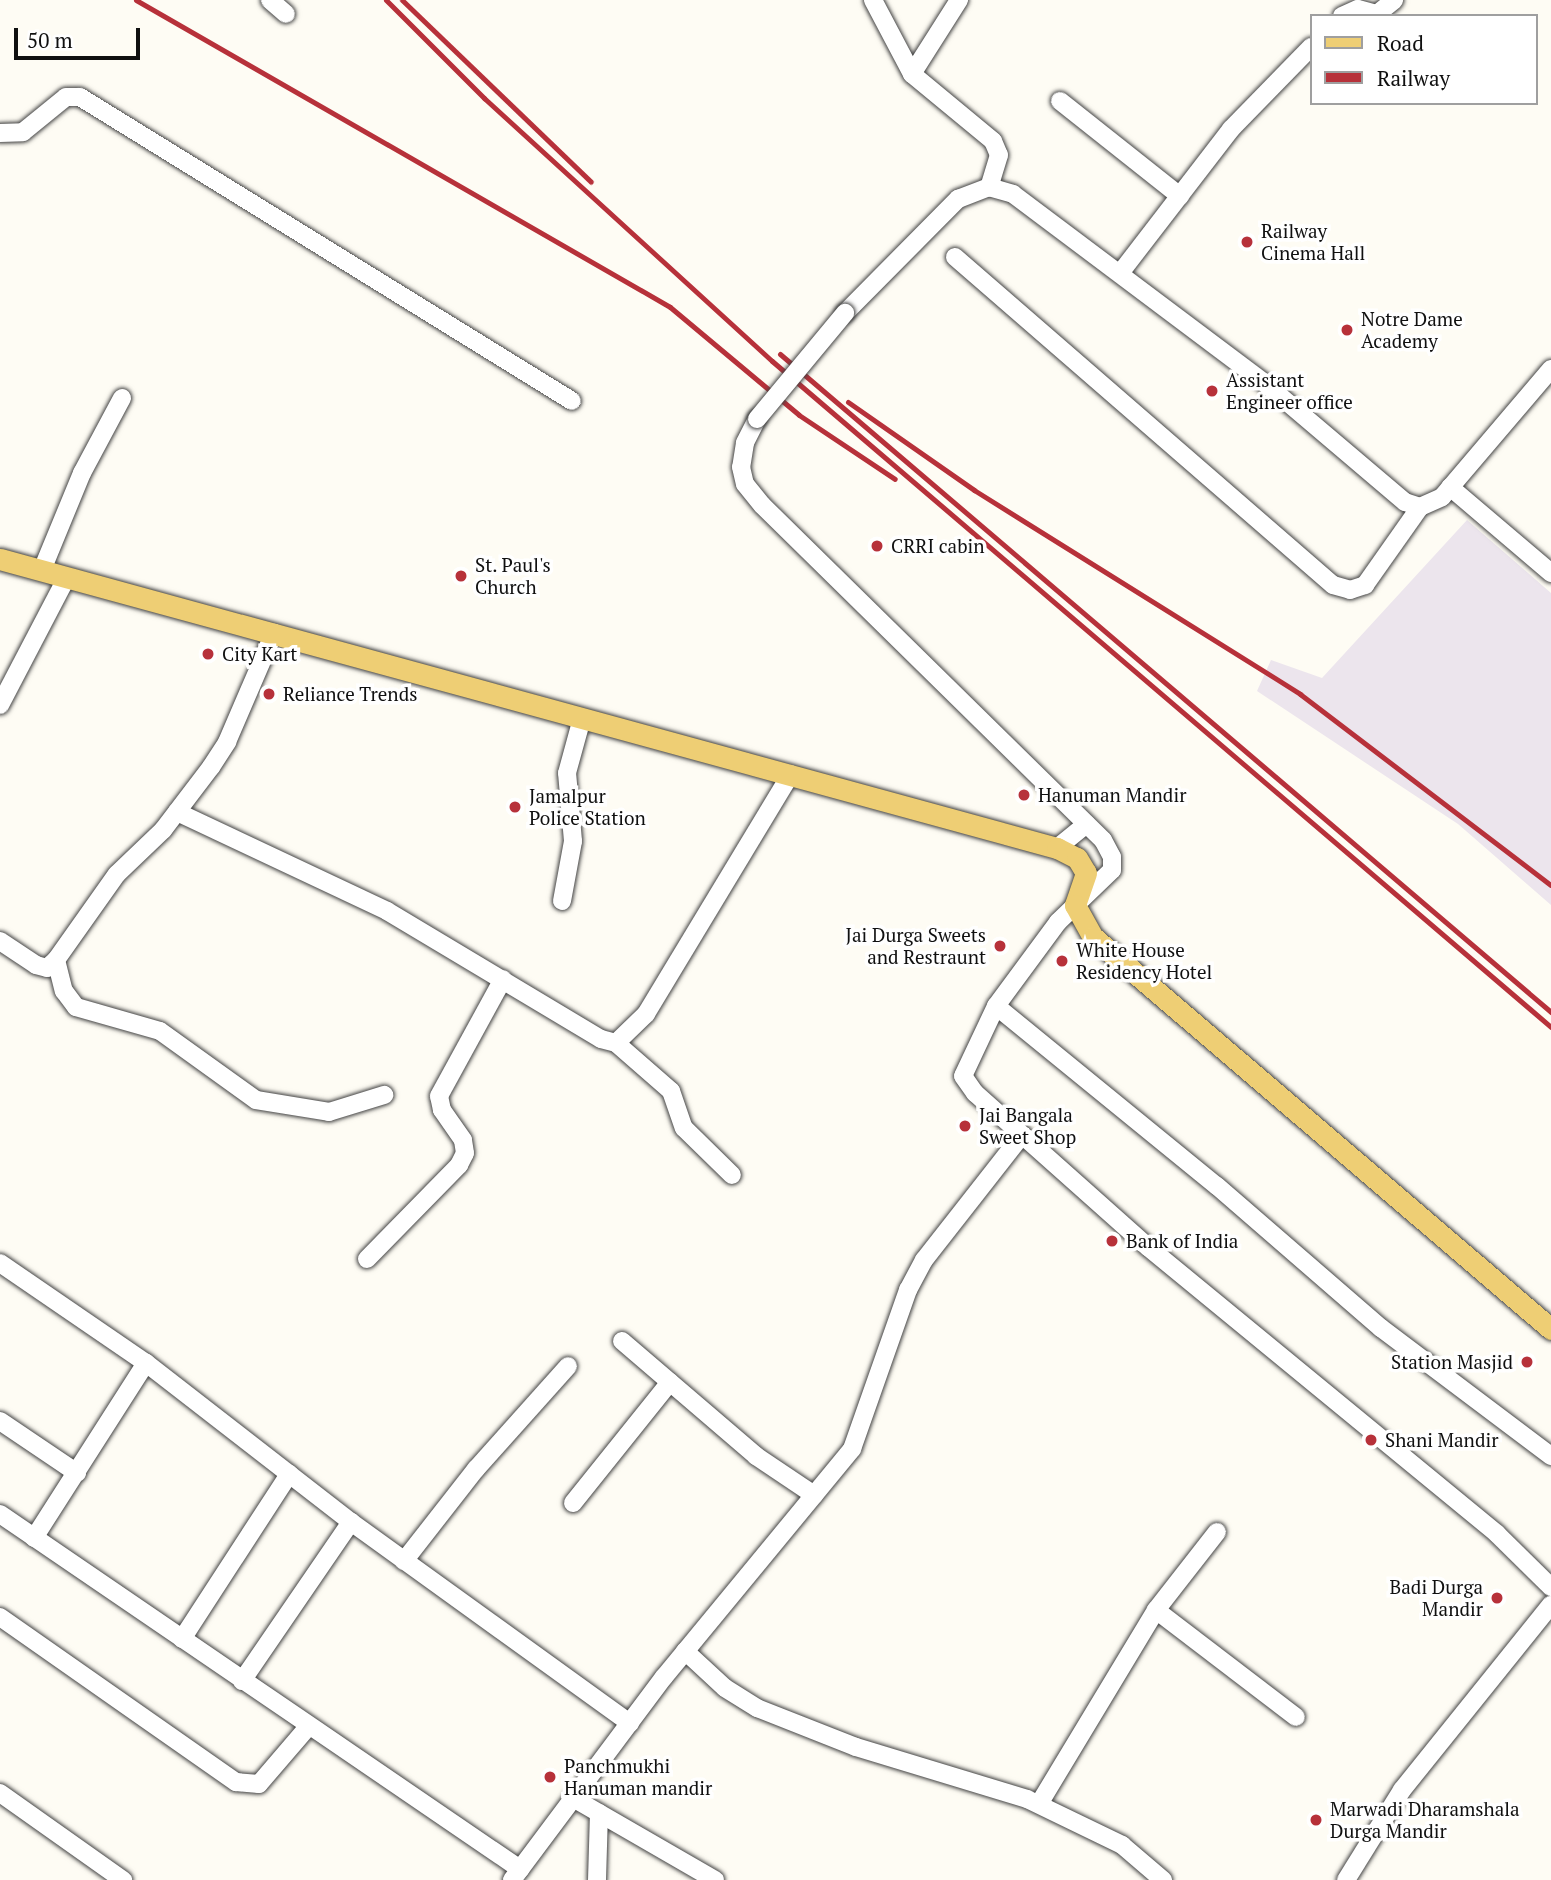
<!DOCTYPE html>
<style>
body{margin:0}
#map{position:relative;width:1551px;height:1880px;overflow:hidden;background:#fefcf4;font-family:"PT Serif",serif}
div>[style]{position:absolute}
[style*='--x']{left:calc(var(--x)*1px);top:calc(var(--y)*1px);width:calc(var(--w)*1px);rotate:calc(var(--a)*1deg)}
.industrial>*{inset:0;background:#ece5ed}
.roads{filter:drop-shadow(0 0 2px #434343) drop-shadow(0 0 2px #434343)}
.minor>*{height:18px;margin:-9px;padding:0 9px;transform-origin:9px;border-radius:9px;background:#fff}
.major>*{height:21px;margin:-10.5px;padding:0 10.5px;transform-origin:10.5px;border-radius:10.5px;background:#eece74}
.rail>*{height:5px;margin:-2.5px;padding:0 2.5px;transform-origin:2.5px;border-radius:2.5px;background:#b7313a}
.bridges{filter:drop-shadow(0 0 2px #434343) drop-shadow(0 0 2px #434343)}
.minor-bridge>*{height:18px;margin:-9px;padding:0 9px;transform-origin:9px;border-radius:9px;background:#fff}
.dots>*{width:19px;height:19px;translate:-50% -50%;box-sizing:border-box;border:4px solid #fff;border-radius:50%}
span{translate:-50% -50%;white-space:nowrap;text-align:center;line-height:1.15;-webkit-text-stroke:7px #fff;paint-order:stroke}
.poi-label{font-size:19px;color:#101010}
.left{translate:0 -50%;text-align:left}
.right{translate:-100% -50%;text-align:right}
.legend{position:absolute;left:1310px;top:14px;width:228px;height:91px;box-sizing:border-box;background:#fff;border:2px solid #9f9f9f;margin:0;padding:9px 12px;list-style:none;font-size:21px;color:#101010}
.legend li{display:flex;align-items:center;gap:14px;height:35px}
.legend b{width:35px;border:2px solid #9f9f9f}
.scale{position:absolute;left:14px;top:28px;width:126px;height:32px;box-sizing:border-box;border:4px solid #101010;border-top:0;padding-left:9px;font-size:21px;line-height:24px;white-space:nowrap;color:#101010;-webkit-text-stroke:5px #fff;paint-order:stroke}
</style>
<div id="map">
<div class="industrial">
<i style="clip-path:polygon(1467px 520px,1551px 593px,1551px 905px,1458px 824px,1257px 691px,1271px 660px,1322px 678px)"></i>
</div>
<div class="roads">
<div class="minor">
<i style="--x:270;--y:0;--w:21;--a:41"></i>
<i style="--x:873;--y:0;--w:84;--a:62.2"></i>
<i style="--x:912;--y:74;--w:105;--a:39.6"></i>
<i style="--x:993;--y:141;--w:15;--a:67"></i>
<i style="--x:999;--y:155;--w:34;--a:107"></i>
<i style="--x:1342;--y:16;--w:17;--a:-24"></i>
<i style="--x:1358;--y:9;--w:20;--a:15"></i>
<i style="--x:1377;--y:14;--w:22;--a:-39"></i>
<i style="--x:912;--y:74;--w:88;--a:-57.6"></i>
<i style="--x:1060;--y:101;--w:153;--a:38.4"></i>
<i style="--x:0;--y:133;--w:23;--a:-2"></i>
<i style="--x:23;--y:132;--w:55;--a:-39.1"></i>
<i style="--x:66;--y:97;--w:14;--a:0"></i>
<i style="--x:80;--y:97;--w:578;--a:31.71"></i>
<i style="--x:955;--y:257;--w:500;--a:40.95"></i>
<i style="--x:1333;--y:585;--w:18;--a:16"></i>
<i style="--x:1350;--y:590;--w:16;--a:-18"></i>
<i style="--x:1365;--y:585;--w:95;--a:-54.8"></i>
<i style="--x:1121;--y:272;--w:180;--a:-52.4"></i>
<i style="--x:1231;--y:129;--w:115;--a:-45.7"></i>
<i style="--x:845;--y:313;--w:161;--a:-45.3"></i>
<i style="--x:958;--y:199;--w:33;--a:-21"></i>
<i style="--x:989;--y:187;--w:25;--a:16"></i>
<i style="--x:1013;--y:194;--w:318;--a:36.9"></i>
<i style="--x:1267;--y:385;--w:181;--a:40.3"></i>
<i style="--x:1405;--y:502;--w:16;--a:18"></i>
<i style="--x:1420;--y:507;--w:24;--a:-24"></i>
<i style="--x:1442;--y:497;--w:168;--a:-49.6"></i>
<i style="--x:757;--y:419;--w:27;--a:117"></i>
<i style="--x:745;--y:443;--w:24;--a:99"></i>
<i style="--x:741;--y:467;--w:17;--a:77"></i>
<i style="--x:745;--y:484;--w:27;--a:51"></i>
<i style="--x:762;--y:505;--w:478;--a:44.5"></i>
<i style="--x:1103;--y:840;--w:19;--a:62"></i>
<i style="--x:1112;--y:857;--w:13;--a:90"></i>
<i style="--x:1112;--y:870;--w:75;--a:136.1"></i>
<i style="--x:1058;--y:922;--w:104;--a:126.4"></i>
<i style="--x:996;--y:1006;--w:77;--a:115.2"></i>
<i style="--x:963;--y:1076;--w:21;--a:55"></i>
<i style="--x:975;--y:1093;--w:232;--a:41.7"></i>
<i style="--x:1148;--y:1247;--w:452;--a:39.4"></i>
<i style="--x:1497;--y:1534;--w:76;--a:44.5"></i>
<i style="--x:1450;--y:487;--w:133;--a:40.4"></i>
<i style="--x:42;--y:570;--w:105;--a:-67.6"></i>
<i style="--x:82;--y:473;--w:85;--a:-61.9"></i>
<i style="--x:0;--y:705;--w:144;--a:-62.4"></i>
<i style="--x:177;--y:812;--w:232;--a:25.2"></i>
<i style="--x:387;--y:911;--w:249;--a:30.9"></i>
<i style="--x:601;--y:1039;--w:16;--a:15"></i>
<i style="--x:616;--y:1043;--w:42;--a:-44"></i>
<i style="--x:646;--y:1014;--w:280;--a:-58.9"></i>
<i style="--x:1057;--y:848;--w:38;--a:-39"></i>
<i style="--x:562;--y:901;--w:61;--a:-79.6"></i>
<i style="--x:573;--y:841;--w:68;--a:-95"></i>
<i style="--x:567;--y:773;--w:57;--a:-74.7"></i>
<i style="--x:0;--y:941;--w:43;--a:33.7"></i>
<i style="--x:36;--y:965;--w:11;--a:15"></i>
<i style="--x:47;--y:968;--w:12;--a:-42"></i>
<i style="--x:56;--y:960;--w:105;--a:-54.7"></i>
<i style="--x:117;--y:874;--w:64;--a:-43.7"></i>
<i style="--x:163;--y:830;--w:79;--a:-52.7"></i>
<i style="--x:211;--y:767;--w:30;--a:-57"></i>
<i style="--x:227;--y:742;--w:119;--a:-66.7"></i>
<i style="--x:56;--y:960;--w:32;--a:76"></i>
<i style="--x:64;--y:991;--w:20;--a:53"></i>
<i style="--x:76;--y:1007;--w:87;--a:15.9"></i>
<i style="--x:160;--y:1031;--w:118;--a:35.7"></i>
<i style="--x:256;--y:1100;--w:74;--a:9.3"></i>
<i style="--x:329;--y:1112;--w:58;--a:-17.2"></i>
<i style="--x:996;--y:1006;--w:285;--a:39.2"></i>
<i style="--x:1217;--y:1186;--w:217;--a:40.9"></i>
<i style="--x:1381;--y:1328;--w:213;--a:37"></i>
<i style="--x:616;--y:1043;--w:73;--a:41.1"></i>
<i style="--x:671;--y:1091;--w:39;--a:71"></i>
<i style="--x:684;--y:1128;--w:67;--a:44.4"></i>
<i style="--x:367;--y:1259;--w:132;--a:-45.6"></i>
<i style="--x:459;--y:1165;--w:13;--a:-63"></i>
<i style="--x:465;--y:1153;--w:13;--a:-99"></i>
<i style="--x:463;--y:1140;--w:37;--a:-125"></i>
<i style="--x:442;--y:1110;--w:14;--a:-102"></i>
<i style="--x:439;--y:1096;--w:133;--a:-61.3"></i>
<i style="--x:0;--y:1263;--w:177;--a:34.4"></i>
<i style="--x:146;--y:1363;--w:259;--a:37.8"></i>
<i style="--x:351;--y:1522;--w:344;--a:35.8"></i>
<i style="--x:622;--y:1341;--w:177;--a:40.6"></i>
<i style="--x:756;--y:1456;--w:70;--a:33.9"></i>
<i style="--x:0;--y:1421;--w:93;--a:34"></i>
<i style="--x:573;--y:1503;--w:155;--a:-51.3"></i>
<i style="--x:0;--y:1514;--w:630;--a:34.32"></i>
<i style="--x:34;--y:1538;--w:208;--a:-57.4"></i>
<i style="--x:404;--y:1561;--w:117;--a:-52"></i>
<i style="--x:476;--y:1469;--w:138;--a:-48.2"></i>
<i style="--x:1156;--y:1610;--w:176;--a:37.4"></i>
<i style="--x:0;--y:1617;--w:288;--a:35"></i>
<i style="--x:236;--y:1782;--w:23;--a:5"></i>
<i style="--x:259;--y:1784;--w:74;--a:-49.4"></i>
<i style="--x:182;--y:1639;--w:197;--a:-57"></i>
<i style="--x:685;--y:1651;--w:54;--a:42.8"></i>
<i style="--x:725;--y:1688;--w:38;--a:32"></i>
<i style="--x:757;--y:1708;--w:106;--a:21.5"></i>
<i style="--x:856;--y:1747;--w:179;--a:16.9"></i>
<i style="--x:1027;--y:1799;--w:106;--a:25.8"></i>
<i style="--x:1122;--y:1845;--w:54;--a:40.5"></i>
<i style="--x:242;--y:1681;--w:193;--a:-55.6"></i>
<i style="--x:0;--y:1793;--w:151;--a:35.3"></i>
<i style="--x:573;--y:1798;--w:164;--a:30"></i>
<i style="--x:1039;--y:1804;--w:227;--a:-58.9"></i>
<i style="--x:1156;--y:1610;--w:99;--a:-52"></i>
<i style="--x:512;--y:1880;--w:254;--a:-53.2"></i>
<i style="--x:664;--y:1677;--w:296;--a:-50.5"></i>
<i style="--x:852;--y:1449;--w:169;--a:-70.6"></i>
<i style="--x:908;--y:1290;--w:34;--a:-62"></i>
<i style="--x:924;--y:1260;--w:159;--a:-51.9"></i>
<i style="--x:597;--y:1880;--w:67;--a:-88.3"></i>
<i style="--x:1346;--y:1880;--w:106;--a:-58.1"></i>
<i style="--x:1402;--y:1790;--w:238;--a:-51.2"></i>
</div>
<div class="major">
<i style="--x:0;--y:559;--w:1096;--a:15.29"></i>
<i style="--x:1057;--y:848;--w:22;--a:27"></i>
<i style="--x:1077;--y:858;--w:17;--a:59"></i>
<i style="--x:1086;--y:873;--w:34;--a:109"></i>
<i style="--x:1075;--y:905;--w:37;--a:61"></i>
<i style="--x:1093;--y:937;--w:603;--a:40.56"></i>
</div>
</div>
<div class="rail">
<i style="--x:136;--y:0;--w:616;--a:29.89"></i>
<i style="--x:670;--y:307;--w:168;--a:39.9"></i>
<i style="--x:799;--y:415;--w:115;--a:33.7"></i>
<i style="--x:386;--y:0;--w:139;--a:45"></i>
<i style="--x:484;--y:98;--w:390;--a:42.4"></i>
<i style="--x:772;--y:361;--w:1025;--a:40.53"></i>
<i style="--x:402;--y:0;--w:262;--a:43.9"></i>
<i style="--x:780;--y:354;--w:1014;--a:40.48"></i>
<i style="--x:848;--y:402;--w:154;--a:34.9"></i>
<i style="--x:974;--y:490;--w:385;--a:32"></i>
<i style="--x:1300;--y:694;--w:315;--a:37.3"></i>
</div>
<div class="bridges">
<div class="minor-bridge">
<i style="--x:757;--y:419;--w:138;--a:-50.3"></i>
</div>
</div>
<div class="dots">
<i style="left:1247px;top:242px;background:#b7313a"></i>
<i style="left:1347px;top:330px;background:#b7313a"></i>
<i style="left:1212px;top:391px;background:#b7313a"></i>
<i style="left:877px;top:546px;background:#b7313a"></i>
<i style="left:461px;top:576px;background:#b7313a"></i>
<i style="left:208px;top:654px;background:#b7313a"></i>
<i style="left:269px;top:694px;background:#b7313a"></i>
<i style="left:1024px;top:795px;background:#b7313a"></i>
<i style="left:515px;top:807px;background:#b7313a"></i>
<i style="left:1000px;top:946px;background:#b7313a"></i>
<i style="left:1062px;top:961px;background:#b7313a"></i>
<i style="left:965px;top:1126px;background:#b7313a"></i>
<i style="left:1112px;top:1241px;background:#b7313a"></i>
<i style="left:1527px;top:1362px;background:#b7313a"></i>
<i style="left:1371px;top:1440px;background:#b7313a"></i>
<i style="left:1497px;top:1598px;background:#b7313a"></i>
<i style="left:550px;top:1777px;background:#b7313a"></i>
<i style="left:1316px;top:1820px;background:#b7313a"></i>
</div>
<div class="poi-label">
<span class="left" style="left:1261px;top:242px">Railway<br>Cinema Hall</span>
<span class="left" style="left:1361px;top:330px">Notre Dame<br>Academy</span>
<span class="left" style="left:1226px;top:391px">Assistant<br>Engineer office</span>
<span class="left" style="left:891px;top:546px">CRRI cabin</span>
<span class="left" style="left:475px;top:576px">St. Paul's<br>Church</span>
<span class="left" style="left:222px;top:654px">City Kart</span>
<span class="left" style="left:283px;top:694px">Reliance Trends</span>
<span class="left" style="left:1038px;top:795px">Hanuman Mandir</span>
<span class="left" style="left:529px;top:807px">Jamalpur<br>Police Station</span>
<span class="right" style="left:986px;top:946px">Jai Durga Sweets<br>and Restraunt</span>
<span class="left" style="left:1076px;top:961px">White House<br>Residency Hotel</span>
<span class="left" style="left:979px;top:1126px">Jai Bangala<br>Sweet Shop</span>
<span class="left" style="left:1126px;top:1241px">Bank of India</span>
<span class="right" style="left:1513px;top:1362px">Station Masjid</span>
<span class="left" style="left:1385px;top:1440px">Shani Mandir</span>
<span class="right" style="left:1483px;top:1598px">Badi Durga<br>Mandir</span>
<span class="left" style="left:564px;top:1777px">Panchmukhi<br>Hanuman mandir</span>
<span class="left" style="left:1330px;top:1820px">Marwadi Dharamshala<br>Durga Mandir</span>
</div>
<ul class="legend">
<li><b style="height:9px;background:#eece74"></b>Road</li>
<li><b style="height:9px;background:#b7313a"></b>Railway</li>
</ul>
<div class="scale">50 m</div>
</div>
